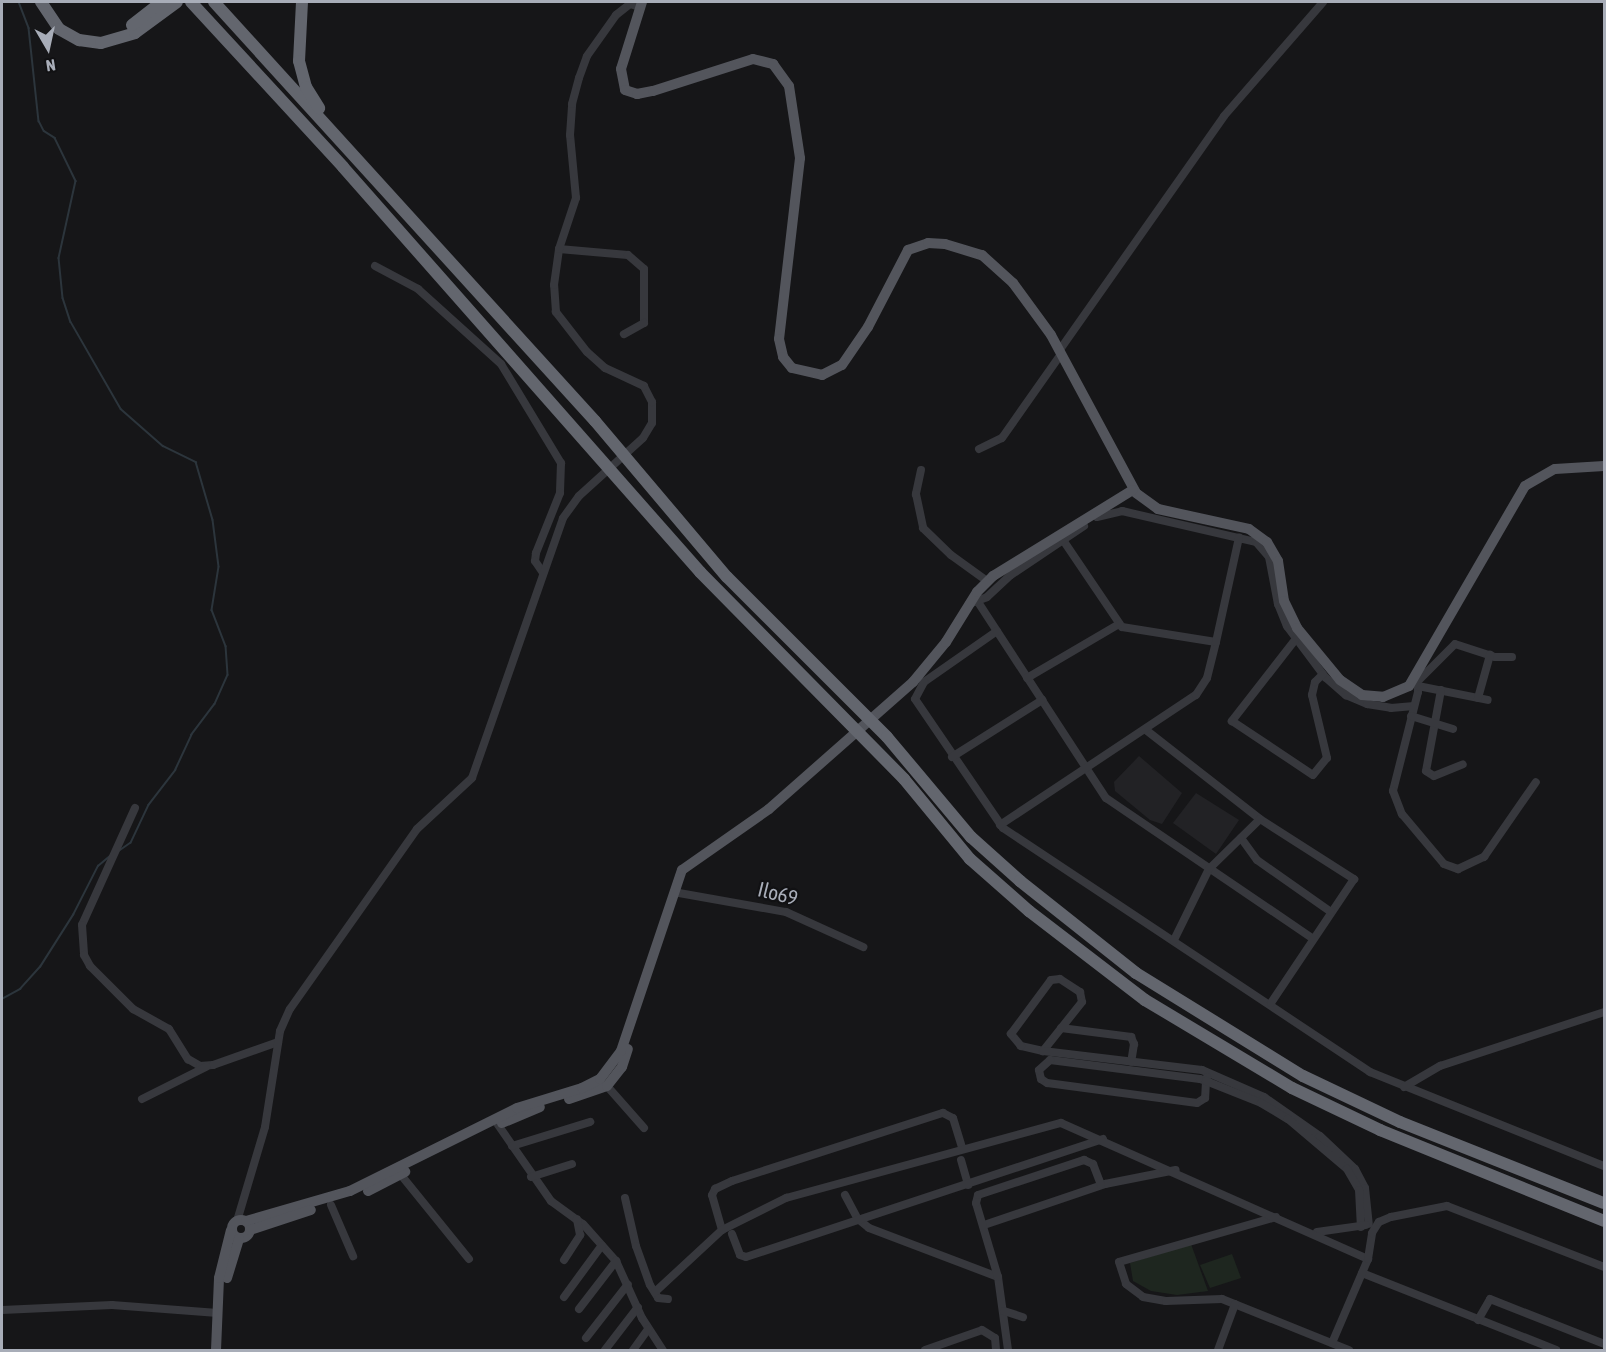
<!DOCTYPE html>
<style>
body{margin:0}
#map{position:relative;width:1606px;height:1352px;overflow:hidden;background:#161618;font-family:"Asap Condensed",sans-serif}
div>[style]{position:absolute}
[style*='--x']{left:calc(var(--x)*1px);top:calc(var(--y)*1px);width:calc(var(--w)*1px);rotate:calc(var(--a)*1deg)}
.built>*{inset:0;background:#222225}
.green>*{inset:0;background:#1e261f}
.stream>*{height:1.5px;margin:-0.75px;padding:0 0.75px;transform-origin:0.75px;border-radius:0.75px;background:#2c353c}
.minor>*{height:8px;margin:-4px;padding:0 4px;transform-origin:4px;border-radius:4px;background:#37383d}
.major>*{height:10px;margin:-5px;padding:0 5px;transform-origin:5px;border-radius:5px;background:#53555c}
.major>.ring{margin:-5px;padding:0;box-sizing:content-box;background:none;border:10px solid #53555c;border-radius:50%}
.highway>*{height:12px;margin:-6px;padding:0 6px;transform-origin:6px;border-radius:6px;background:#63666e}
span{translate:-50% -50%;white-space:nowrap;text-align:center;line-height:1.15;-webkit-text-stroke:4.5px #111113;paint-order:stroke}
.street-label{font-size:21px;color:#a8adb8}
.frame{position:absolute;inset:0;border:3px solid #a8adb8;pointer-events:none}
.north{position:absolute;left:18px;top:18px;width:60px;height:60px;-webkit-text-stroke:4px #111113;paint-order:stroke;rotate:171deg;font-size:16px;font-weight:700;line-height:24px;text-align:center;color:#a8adb8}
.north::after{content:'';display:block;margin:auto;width:21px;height:27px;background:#a8adb8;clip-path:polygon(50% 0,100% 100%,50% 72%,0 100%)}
</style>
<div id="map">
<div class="built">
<i style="clip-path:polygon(1139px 756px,1182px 793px,1162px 824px,1150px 820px,1115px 791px,1114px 782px)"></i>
<i style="clip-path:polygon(1196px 793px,1239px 820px,1216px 854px,1173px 823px)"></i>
</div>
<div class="green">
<i style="clip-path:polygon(1191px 1244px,1208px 1291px,1177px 1295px,1151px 1291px,1133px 1281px,1130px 1263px)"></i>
<i style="clip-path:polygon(1232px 1254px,1241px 1278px,1210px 1288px,1200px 1265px)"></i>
</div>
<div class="stream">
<i style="--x:19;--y:2;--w:28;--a:69"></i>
<i style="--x:29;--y:28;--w:94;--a:83.9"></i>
<i style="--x:39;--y:121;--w:11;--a:63"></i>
<i style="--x:44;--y:131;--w:13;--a:32"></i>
<i style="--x:55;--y:138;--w:48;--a:64"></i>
<i style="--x:76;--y:181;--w:79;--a:102.4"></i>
<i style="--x:59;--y:258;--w:40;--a:84.3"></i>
<i style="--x:63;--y:298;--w:25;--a:72"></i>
<i style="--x:71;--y:322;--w:100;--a:60.1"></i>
<i style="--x:121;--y:409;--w:56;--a:41.4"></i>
<i style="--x:163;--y:446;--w:37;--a:26"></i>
<i style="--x:196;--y:462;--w:60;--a:73.7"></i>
<i style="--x:213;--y:520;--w:47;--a:82.7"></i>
<i style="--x:219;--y:567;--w:44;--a:99.2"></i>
<i style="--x:212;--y:610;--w:39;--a:69"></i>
<i style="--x:226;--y:646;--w:29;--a:86"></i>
<i style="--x:228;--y:675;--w:32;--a:114"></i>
<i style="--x:215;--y:704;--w:39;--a:127"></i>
<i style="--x:192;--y:735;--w:38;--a:115"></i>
<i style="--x:176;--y:770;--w:44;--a:127.6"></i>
<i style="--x:149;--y:805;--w:42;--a:115.3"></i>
<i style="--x:131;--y:843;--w:16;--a:145"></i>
<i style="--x:2;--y:999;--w:21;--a:-29"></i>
<i style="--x:20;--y:989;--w:30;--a:-48"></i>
<i style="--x:40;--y:967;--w:62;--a:-57.6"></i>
<i style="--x:73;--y:915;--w:55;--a:-63"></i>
<i style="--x:98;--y:866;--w:17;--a:-40"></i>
</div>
<div class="minor">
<i style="--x:559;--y:249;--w:69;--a:5"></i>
<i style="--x:628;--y:255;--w:21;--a:41"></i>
<i style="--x:644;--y:269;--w:54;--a:90"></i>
<i style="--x:644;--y:323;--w:23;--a:151"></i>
<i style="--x:375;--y:266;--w:49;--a:28.1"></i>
<i style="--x:418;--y:289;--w:112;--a:42.1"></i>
<i style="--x:501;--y:364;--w:116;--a:58.8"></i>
<i style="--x:561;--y:463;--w:30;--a:92"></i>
<i style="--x:560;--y:493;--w:65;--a:111.8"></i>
<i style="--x:536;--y:553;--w:8;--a:97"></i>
<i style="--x:535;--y:561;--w:14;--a:56"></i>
<i style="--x:1059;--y:351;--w:287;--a:-54.9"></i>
<i style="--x:1224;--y:116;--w:151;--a:-49"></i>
<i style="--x:979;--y:449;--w:25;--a:-26"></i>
<i style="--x:1002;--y:438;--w:103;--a:-54.9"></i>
<i style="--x:921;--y:470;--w:25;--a:102"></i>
<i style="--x:916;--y:494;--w:35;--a:78"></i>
<i style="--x:923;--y:528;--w:39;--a:44"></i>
<i style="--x:951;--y:555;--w:44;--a:35.8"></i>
<i style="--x:1097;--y:517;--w:26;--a:-13"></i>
<i style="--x:1122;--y:511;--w:138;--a:13"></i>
<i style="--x:1256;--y:542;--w:20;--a:49"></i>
<i style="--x:1269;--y:557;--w:48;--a:79.2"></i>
<i style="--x:1278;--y:604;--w:24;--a:68"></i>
<i style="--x:1287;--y:626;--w:64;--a:53.3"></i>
<i style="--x:1325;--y:677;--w:28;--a:41"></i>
<i style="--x:1346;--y:695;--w:23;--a:23"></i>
<i style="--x:1367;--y:704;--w:24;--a:9"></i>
<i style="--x:1391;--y:708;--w:23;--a:-5"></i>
<i style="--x:1063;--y:540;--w:105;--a:55.9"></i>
<i style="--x:1122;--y:627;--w:95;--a:9.1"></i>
<i style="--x:978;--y:602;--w:234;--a:56.9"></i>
<i style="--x:1106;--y:798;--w:249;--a:34.2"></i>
<i style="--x:969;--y:604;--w:19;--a:-21"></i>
<i style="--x:987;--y:597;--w:33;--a:-43"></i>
<i style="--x:1011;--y:575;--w:88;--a:-33.9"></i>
<i style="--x:997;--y:631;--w:89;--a:145.1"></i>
<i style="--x:924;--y:682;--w:19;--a:118"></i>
<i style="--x:915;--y:699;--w:156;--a:55.7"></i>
<i style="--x:1003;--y:828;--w:441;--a:33.6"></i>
<i style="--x:1370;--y:1072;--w:252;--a:21.9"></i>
<i style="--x:1295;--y:640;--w:103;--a:127.9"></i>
<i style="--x:1232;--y:721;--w:97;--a:33.7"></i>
<i style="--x:1313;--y:775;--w:22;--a:-51"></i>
<i style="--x:1327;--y:758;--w:65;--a:-103.4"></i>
<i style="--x:1312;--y:695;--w:13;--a:-77"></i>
<i style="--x:1315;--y:682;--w:11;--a:-45"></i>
<i style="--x:1417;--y:677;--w:15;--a:86"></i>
<i style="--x:1418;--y:692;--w:102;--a:104.2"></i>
<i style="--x:1393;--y:791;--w:25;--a:69"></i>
<i style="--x:1402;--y:814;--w:65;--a:50"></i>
<i style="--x:1444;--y:864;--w:15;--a:20"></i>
<i style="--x:1458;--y:869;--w:29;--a:-25"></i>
<i style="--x:1484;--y:857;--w:91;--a:-55.3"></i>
<i style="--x:1027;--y:678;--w:107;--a:-30.4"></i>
<i style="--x:1418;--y:681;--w:52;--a:-45"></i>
<i style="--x:1455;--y:644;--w:42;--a:18"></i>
<i style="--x:1495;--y:657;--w:17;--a:0"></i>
<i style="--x:1418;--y:686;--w:71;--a:11.3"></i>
<i style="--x:1441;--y:690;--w:82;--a:100.5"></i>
<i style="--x:1426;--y:771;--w:9;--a:32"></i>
<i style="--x:1434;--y:776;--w:31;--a:-22"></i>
<i style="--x:1478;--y:698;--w:45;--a:-74.4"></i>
<i style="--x:1411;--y:716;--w:44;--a:17.2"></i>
<i style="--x:1146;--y:730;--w:145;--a:38"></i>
<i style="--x:1260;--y:819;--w:112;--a:32.6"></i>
<i style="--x:1354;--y:879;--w:149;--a:123.8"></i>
<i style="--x:952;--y:757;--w:107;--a:-32.3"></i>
<i style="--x:135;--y:808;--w:128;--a:114.4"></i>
<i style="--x:82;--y:925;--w:30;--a:86"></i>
<i style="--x:84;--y:955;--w:13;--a:61"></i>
<i style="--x:90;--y:966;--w:61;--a:45"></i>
<i style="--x:133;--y:1009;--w:41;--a:29.1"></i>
<i style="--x:169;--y:1029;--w:36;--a:58"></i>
<i style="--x:188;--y:1059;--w:14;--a:30"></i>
<i style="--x:200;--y:1066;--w:13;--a:-4"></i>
<i style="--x:213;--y:1065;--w:69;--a:-19.5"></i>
<i style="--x:1000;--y:825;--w:235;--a:-33.6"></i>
<i style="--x:1196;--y:695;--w:20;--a:-57"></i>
<i style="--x:1207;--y:678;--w:37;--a:-76"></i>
<i style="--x:1216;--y:642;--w:107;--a:-77.6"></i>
<i style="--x:1241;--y:838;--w:27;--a:54"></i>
<i style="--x:1257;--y:860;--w:90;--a:35.1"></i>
<i style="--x:679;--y:893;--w:109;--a:10.1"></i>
<i style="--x:786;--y:912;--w:85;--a:24.4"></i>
<i style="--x:1174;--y:940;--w:79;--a:-63.8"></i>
<i style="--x:1209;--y:869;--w:71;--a:-44.4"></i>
<i style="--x:1061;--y:1028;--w:71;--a:7.3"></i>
<i style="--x:1131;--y:1037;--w:8;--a:67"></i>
<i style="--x:1134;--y:1044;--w:18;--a:99"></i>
<i style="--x:1043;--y:1051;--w:23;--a:-167"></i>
<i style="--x:1021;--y:1046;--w:16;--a:-130"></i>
<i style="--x:1011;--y:1034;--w:67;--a:-53.5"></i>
<i style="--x:1051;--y:980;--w:9;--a:-6"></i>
<i style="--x:1060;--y:979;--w:24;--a:33"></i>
<i style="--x:1080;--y:992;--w:10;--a:79"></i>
<i style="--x:1082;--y:1002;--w:63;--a:128.5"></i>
<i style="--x:1043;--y:1051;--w:160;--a:6.8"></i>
<i style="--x:1202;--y:1070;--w:68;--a:23.5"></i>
<i style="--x:1264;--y:1097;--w:68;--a:34.9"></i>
<i style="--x:1320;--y:1136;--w:48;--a:43.3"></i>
<i style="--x:1355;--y:1169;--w:21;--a:62"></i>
<i style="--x:1365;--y:1188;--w:36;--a:84"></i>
<i style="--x:1050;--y:1060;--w:151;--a:7.2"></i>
<i style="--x:1200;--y:1079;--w:6;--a:18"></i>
<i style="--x:1206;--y:1081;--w:17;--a:93"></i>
<i style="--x:1205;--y:1098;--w:9;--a:148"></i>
<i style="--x:1197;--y:1103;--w:151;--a:-172.4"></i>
<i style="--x:1047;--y:1083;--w:7;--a:-146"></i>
<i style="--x:1041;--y:1079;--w:9;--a:-103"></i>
<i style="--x:1039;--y:1070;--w:15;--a:-42"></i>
<i style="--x:1207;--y:1077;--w:4;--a:104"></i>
<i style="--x:1206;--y:1081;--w:59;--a:21.8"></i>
<i style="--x:1261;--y:1103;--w:31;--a:31"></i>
<i style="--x:1288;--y:1119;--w:77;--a:40.3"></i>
<i style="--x:1347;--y:1169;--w:24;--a:60"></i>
<i style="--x:1359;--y:1190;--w:37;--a:87"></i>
<i style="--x:607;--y:1086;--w:56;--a:48.6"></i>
<i style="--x:1404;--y:1087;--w:42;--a:-30.3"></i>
<i style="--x:1440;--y:1066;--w:173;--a:-18.2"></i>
<i style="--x:142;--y:1099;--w:72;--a:-26.6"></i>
<i style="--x:494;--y:1119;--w:100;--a:55.2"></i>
<i style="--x:551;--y:1201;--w:39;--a:36"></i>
<i style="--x:583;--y:1224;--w:50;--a:48.3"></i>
<i style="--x:616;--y:1261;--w:63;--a:65.5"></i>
<i style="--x:642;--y:1318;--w:38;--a:57"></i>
<i style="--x:512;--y:1146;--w:82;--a:-17.1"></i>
<i style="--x:961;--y:1160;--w:26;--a:74"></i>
<i style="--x:401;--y:1175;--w:108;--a:51"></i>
<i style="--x:531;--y:1177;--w:43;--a:-17.6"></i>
<i style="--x:845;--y:1195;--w:27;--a:62"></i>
<i style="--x:858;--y:1219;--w:14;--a:39"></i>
<i style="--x:869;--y:1228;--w:138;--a:20.8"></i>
<i style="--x:998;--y:1277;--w:74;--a:82.2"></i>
<i style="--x:625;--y:1198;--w:49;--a:77.1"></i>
<i style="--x:636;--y:1246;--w:41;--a:70.3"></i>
<i style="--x:650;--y:1285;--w:15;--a:58"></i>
<i style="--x:658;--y:1298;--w:10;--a:6"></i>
<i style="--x:331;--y:1205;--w:56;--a:66.7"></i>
<i style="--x:1276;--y:1217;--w:163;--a:164"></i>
<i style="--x:1119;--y:1262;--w:23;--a:72"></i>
<i style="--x:1126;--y:1284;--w:21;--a:37"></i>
<i style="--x:1143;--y:1297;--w:23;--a:10"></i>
<i style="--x:1166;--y:1301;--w:56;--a:-2"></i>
<i style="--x:1222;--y:1299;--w:137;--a:21.9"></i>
<i style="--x:237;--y:1221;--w:98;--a:-73.4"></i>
<i style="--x:265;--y:1127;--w:97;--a:-81.1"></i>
<i style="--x:280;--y:1031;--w:24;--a:-66"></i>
<i style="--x:290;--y:1009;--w:220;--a:-54.8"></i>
<i style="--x:417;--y:829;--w:75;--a:-42.8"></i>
<i style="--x:472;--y:778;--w:275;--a:-70.7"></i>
<i style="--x:563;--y:518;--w:27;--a:-54"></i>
<i style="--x:579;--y:496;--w:86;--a:-42.2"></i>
<i style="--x:643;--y:438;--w:17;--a:-59"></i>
<i style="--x:652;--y:423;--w:21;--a:-90"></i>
<i style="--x:652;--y:402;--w:18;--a:-117"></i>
<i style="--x:644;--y:386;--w:43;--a:-155.2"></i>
<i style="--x:605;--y:368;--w:24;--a:-138"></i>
<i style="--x:587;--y:352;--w:51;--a:-127.8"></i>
<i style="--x:556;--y:312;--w:27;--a:-94"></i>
<i style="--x:554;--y:285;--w:36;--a:-82"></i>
<i style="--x:559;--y:249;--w:54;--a:-71.6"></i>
<i style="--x:576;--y:198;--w:63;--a:-95.4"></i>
<i style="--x:570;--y:135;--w:31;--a:-86"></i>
<i style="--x:572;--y:104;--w:27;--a:-75"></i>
<i style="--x:579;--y:78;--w:23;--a:-70"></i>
<i style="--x:587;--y:56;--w:50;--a:-54.7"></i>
<i style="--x:616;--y:15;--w:18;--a:-38"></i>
<i style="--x:630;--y:4;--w:10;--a:17"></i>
<i style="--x:984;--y:1225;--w:128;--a:-18.7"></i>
<i style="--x:1105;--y:1184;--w:72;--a:-11.2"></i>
<i style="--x:722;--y:1230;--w:36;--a:-106"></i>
<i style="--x:712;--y:1195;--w:7;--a:-63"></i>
<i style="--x:715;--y:1189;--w:19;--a:-25"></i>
<i style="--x:732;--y:1181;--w:222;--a:-17.9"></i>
<i style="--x:943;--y:1113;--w:11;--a:27"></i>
<i style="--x:953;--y:1118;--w:31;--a:73"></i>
<i style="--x:1317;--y:1232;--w:49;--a:-8.1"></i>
<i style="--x:732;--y:1234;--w:22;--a:69"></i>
<i style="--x:740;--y:1255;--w:6;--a:18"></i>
<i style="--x:746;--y:1257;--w:376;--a:-18.3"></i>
<i style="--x:564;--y:1260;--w:30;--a:-57"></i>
<i style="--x:580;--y:1235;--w:16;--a:-101"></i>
<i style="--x:1362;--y:1273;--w:209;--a:21.6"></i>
<i style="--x:998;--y:1277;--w:77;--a:-106.6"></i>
<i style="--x:976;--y:1203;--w:8;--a:-76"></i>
<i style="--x:978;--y:1195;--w:112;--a:-18.3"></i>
<i style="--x:1084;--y:1160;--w:10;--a:24"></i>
<i style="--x:1093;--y:1164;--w:22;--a:69"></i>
<i style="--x:655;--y:1292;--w:91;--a:-42.8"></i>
<i style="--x:722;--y:1230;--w:72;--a:-26.6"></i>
<i style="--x:786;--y:1198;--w:285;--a:-15.3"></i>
<i style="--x:1061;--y:1123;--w:336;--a:23.9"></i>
<i style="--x:564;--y:1297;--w:64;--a:-53.8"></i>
<i style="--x:579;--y:1309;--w:61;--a:-52.4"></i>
<i style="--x:2;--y:1310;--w:110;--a:-2.6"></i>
<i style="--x:112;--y:1305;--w:106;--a:4.3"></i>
<i style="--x:1004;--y:1311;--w:20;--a:18"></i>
<i style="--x:1478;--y:1320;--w:24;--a:-60"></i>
<i style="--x:1490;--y:1299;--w:123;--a:21.5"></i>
<i style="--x:586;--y:1338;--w:68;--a:-52.1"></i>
<i style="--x:1332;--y:1343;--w:91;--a:-66.8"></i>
<i style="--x:1368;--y:1259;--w:26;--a:-81"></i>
<i style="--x:1372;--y:1233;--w:13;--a:-58"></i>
<i style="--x:1379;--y:1222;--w:13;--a:-23"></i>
<i style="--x:1391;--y:1217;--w:57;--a:-11.1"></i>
<i style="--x:1447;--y:1206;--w:168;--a:21.2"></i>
<i style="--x:605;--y:1350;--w:54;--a:-52.5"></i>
<i style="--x:633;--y:1350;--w:26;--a:-54"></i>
<i style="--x:925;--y:1350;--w:60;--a:-19.3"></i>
<i style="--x:982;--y:1330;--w:15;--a:32"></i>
<i style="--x:995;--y:1338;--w:12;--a:85"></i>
<i style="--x:1218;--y:1350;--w:49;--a:-69.7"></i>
</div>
<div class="major">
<i style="--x:642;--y:2;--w:70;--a:107.4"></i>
<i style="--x:621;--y:69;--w:21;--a:79"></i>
<i style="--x:625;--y:90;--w:13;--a:18"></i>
<i style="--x:637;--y:94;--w:16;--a:-11"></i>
<i style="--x:653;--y:91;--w:105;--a:-17.7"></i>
<i style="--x:753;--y:59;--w:21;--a:14"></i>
<i style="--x:773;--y:64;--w:27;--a:54"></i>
<i style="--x:789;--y:86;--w:73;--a:81.3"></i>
<i style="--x:800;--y:158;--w:182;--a:96.6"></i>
<i style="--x:779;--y:339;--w:18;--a:77"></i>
<i style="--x:783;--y:357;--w:14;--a:51"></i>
<i style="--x:792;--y:368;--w:31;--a:13"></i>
<i style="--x:822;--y:375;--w:22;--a:-27"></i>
<i style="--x:842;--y:365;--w:46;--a:-55.6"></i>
<i style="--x:868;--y:327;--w:87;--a:-62.5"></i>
<i style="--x:908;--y:250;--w:21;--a:-19"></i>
<i style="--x:928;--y:243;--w:17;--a:3"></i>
<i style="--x:945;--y:244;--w:39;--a:17"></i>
<i style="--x:982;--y:255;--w:42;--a:42.1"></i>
<i style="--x:1013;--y:283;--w:64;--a:53.8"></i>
<i style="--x:1051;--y:335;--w:179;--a:61.7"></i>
<i style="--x:1136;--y:493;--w:27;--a:36"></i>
<i style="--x:1158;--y:509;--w:93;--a:12.4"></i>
<i style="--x:1249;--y:529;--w:22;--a:36"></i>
<i style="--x:1267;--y:542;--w:22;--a:60"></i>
<i style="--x:1278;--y:561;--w:40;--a:81.5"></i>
<i style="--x:1284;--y:601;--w:30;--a:64"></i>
<i style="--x:1297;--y:628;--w:67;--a:50.4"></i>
<i style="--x:1340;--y:680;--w:27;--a:34"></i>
<i style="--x:1362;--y:695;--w:21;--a:5"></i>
<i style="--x:1383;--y:697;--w:28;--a:-23"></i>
<i style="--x:1409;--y:686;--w:231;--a:-59.9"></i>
<i style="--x:1525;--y:486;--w:34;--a:-30"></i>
<i style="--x:1555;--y:469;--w:49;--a:-3.5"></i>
<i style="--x:569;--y:1099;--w:40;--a:-18.9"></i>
<i style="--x:607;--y:1086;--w:24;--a:-52"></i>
<i style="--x:622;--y:1067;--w:19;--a:-72"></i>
<i style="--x:502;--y:1123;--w:41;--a:-22.8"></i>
<i style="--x:368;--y:1191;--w:42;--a:-27.2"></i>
<i class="ring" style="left:232px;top:1220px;width:8px;height:8px"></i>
<i style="--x:246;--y:1221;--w:108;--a:-16.1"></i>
<i style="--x:350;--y:1191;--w:186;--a:-26.4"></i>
<i style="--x:517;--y:1108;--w:68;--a:-17.1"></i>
<i style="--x:582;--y:1088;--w:20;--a:-27"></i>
<i style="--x:600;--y:1079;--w:35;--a:-53"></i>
<i style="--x:621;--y:1051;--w:191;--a:-71.4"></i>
<i style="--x:682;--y:870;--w:106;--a:-35"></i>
<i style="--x:769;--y:809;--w:192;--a:-41.4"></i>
<i style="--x:913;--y:682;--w:52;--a:-50.5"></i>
<i style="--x:946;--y:642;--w:59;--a:-58.2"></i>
<i style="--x:977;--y:592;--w:23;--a:-45"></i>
<i style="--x:993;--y:576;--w:164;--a:-31.6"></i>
<i style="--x:250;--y:1230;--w:64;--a:-18.2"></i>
<i style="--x:227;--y:1278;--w:41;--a:-72.9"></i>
<i style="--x:216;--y:1350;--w:72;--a:-87.6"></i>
<i style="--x:219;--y:1278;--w:49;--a:-76"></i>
</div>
<div class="highway">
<i style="--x:41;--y:2;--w:32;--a:56"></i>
<i style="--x:59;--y:29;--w:23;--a:29"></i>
<i style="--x:79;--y:40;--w:22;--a:8"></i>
<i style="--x:101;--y:43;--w:35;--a:-16"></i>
<i style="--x:135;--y:33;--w:52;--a:-36.4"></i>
<i style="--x:191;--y:2;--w:224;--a:47.3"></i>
<i style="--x:343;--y:167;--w:540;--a:48.6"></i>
<i style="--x:700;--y:572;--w:291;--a:45.4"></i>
<i style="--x:904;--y:779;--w:104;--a:50.5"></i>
<i style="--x:970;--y:859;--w:79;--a:41.4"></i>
<i style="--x:1029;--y:911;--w:146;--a:37.5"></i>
<i style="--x:1145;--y:1000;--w:171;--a:30.9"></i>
<i style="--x:1292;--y:1088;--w:98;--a:25.5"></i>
<i style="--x:1380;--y:1130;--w:242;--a:22.1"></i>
<i style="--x:214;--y:2;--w:566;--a:47.72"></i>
<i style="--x:595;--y:421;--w:204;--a:49.8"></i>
<i style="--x:727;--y:577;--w:226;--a:45"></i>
<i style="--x:887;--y:737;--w:131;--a:50"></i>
<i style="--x:971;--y:837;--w:66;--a:41.9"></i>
<i style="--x:1020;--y:881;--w:148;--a:38.4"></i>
<i style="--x:1136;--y:973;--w:196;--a:31.7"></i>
<i style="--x:1303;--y:1076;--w:107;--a:25.4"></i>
<i style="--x:1400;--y:1122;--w:219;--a:21.7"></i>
<i style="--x:302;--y:2;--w:59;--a:92.9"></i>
<i style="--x:299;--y:61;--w:27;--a:75"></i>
<i style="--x:306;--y:87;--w:25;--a:58"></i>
<i style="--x:132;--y:25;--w:37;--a:-38"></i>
</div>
<div class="street-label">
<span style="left:778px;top:893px;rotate:14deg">Ilo69</span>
</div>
<div class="frame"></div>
<div class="north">N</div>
</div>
